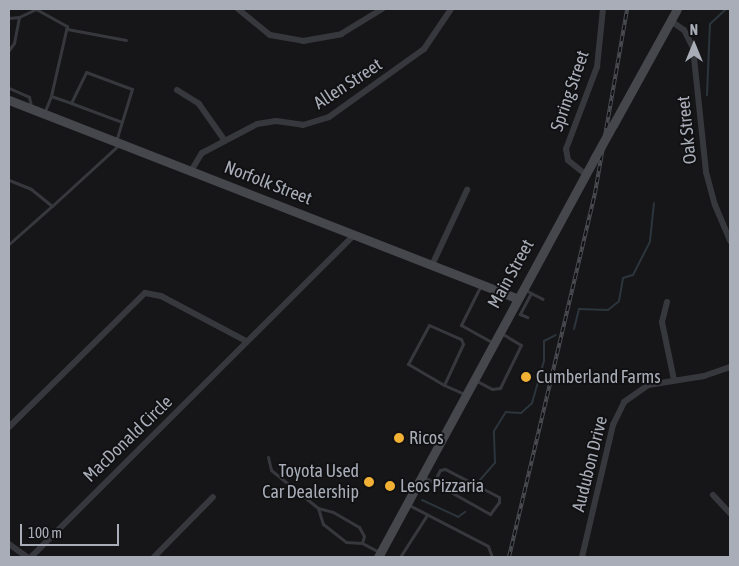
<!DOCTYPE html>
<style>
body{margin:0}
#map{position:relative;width:739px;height:566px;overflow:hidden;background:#161618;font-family:"Asap Condensed",sans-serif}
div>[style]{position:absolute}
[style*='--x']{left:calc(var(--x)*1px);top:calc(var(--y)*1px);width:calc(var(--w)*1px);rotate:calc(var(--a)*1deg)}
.stream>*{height:2px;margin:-1px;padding:0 1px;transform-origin:1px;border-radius:1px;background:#2c353c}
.lane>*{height:3px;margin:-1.5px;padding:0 1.5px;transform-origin:1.5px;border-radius:1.5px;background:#37383d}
.street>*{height:6px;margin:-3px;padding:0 3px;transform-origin:3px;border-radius:3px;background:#37383d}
.secondary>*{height:9px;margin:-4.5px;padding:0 4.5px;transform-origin:4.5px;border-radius:4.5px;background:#45474d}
.rail>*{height:4px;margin-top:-2px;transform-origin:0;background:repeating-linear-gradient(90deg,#111113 0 5.5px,#4a4c52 0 11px);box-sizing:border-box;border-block:1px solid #4a4c52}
.secondary-bridge>*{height:9px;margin:-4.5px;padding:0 4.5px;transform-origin:4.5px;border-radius:4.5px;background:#45474d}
.dots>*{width:14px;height:14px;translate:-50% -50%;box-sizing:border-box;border:2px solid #111113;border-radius:50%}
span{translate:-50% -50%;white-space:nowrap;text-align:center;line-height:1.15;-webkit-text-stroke:4px #111113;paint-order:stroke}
.street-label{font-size:18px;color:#a8adb8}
.poi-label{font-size:18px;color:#a8adb8}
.left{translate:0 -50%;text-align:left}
.right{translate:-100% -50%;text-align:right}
.frame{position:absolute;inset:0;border:10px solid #a8adb8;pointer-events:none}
.north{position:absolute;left:669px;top:20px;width:50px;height:50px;-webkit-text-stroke:4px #111113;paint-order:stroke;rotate:0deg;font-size:14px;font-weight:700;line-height:20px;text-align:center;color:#a8adb8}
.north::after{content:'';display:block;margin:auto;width:18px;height:22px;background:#a8adb8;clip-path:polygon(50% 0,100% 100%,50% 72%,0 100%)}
.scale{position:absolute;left:20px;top:524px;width:99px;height:22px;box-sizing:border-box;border:2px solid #a8adb8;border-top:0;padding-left:6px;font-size:15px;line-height:18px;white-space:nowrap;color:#a8adb8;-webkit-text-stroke:4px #111113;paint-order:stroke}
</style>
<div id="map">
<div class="stream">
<i style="--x:707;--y:95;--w:71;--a:-87.6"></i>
<i style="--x:710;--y:24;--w:22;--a:-43"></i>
<i style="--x:574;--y:329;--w:21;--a:-76"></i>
<i style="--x:579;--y:309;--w:29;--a:2"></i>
<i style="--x:608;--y:310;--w:14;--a:-39"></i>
<i style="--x:619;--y:301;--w:23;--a:-80"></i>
<i style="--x:623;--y:278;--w:10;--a:-17"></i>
<i style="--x:633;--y:275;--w:38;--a:-63"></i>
<i style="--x:650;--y:241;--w:38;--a:-84"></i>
<i style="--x:480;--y:480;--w:23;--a:-49"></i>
<i style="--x:495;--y:463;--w:32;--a:-92"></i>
<i style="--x:494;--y:431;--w:22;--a:-58"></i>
<i style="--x:506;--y:412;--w:15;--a:4"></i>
<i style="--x:521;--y:413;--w:15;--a:-42"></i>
<i style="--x:532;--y:403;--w:44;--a:-74.1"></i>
<i style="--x:544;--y:361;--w:20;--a:-90"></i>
<i style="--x:544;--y:341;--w:13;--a:-27"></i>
<i style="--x:422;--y:500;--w:40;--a:25"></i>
<i style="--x:458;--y:517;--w:9;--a:-36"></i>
</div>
<div class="lane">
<i style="--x:9;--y:18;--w:10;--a:-6"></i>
<i style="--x:67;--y:29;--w:60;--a:10.6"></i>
<i style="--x:9;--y:50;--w:9;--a:-54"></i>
<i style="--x:14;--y:43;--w:26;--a:-79"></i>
<i style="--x:19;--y:17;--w:19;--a:-25"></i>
<i style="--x:36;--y:9;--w:35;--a:29"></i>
<i style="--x:67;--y:26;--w:72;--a:102.9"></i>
<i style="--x:9;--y:88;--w:22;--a:24"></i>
<i style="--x:29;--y:97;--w:9;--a:77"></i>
<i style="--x:71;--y:103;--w:54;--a:20.4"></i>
<i style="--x:45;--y:111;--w:16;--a:-68"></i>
<i style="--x:51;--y:96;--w:21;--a:19"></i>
<i style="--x:71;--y:103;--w:34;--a:-64"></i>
<i style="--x:86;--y:72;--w:49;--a:20.3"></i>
<i style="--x:132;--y:89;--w:54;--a:107.1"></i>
<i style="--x:9;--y:180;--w:24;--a:22"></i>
<i style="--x:31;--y:189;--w:27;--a:39"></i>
<i style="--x:52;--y:206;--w:92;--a:-42.4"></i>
<i style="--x:9;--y:244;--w:57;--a:-41.5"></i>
<i style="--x:481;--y:285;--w:45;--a:116.6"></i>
<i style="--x:461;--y:325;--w:35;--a:29"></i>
<i style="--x:524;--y:289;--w:8;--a:30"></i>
<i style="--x:531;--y:293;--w:24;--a:118"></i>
<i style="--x:520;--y:314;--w:8;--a:23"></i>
<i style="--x:531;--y:293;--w:13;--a:27"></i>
<i style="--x:475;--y:380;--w:19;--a:28"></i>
<i style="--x:492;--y:389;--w:8;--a:-7"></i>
<i style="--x:500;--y:388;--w:48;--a:-64"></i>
<i style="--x:521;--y:345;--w:23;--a:-149"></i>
<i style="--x:444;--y:385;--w:42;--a:-149.7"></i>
<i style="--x:408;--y:364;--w:44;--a:-61.7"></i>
<i style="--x:429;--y:325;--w:35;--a:24"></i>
<i style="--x:461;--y:339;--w:5;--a:68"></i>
<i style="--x:463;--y:344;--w:45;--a:114.9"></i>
<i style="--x:444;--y:385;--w:22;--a:24"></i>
<i style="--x:268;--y:457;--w:13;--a:77"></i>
<i style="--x:271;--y:470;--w:60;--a:39"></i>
<i style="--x:318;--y:508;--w:16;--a:15"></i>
<i style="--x:333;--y:512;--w:30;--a:30"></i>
<i style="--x:359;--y:527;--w:10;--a:61"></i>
<i style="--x:364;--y:536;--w:7;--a:106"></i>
<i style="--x:424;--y:477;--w:76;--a:29.3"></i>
<i style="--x:490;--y:514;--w:15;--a:-53"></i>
<i style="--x:499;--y:502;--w:5;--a:-90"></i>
<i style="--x:499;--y:497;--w:61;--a:-152.6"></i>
<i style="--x:445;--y:469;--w:5;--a:169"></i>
<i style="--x:440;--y:470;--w:13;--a:117"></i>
<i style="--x:407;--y:504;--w:91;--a:27.4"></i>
<i style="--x:488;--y:546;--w:12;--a:70"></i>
<i style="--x:318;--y:508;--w:17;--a:73"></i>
<i style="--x:323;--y:524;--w:29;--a:38"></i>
<i style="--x:346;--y:542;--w:16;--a:4"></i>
<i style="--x:362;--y:543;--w:19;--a:28"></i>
<i style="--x:400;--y:557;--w:50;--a:-57.3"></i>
</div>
<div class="street">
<i style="--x:238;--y:9;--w:41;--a:39.1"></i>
<i style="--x:270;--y:35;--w:34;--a:10"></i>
<i style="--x:303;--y:41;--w:39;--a:-10"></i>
<i style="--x:341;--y:34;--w:48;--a:-31.4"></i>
<i style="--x:671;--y:21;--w:16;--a:35"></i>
<i style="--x:684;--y:30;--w:20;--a:63"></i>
<i style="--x:693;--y:48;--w:125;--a:84"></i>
<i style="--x:706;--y:172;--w:34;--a:75"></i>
<i style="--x:715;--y:205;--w:39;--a:67"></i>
<i style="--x:177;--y:90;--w:26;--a:32"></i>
<i style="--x:199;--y:104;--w:45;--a:54.9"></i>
<i style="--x:191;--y:171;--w:21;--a:-59"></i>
<i style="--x:202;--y:153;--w:62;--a:-27.8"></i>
<i style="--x:257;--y:124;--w:19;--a:-9"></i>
<i style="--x:276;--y:121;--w:27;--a:8"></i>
<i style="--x:303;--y:125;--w:27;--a:-17"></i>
<i style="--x:329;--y:117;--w:117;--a:-35.6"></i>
<i style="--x:424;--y:49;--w:48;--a:-56"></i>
<i style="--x:585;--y:174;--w:22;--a:-141"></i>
<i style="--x:568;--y:160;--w:11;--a:-100"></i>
<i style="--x:566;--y:149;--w:88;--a:-69.3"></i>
<i style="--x:597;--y:67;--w:58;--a:-84.1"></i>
<i style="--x:433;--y:263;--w:81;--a:-65"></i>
<i style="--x:667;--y:302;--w:21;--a:104"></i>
<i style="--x:662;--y:322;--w:59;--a:78.3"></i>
<i style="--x:9;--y:427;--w:191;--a:-44.6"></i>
<i style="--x:145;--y:293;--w:16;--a:11"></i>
<i style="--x:161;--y:296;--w:96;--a:27.9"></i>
<i style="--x:713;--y:495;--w:25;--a:47"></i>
<i style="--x:9;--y:544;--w:22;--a:36"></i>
<i style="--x:31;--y:557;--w:457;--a:-44.9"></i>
<i style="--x:154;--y:557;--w:84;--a:-45.5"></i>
<i style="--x:582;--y:557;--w:136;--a:-76.8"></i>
<i style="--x:613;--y:425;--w:25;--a:-64"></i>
<i style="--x:624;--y:402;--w:29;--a:-35"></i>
<i style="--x:648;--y:385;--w:57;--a:-9.1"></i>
<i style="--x:704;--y:376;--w:28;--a:-19"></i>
</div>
<div class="secondary">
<i style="--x:9;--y:100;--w:544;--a:21.33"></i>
<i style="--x:613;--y:125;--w:132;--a:-61.1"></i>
<i style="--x:378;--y:557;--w:453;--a:-61.5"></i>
</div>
<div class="rail">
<i style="--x:509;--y:557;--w:374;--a:-76.7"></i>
<i style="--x:595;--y:193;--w:187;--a:-80.1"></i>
</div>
<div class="secondary-bridge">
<i style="--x:594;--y:159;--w:39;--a:-61"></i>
</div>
<div class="dots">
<i style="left:526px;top:377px;background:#f2b134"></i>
<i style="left:399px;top:438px;background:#f2b134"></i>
<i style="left:369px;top:482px;background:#f2b134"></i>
<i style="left:390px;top:486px;background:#f2b134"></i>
</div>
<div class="street-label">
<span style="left:348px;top:84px;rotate:-33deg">Allen Street</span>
<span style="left:570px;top:91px;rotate:-71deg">Spring Street</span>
<span style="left:687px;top:130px;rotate:-96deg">Oak Street</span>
<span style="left:268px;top:183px;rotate:21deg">Norfolk Street</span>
<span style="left:511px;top:274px;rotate:-61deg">Main Street</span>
<span style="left:128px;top:439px;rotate:-44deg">MacDonald Circle</span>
<span style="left:590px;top:464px;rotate:-76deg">Audubon Drive</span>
</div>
<div class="poi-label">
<span class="left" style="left:536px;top:377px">Cumberland Farms</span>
<span class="left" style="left:409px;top:438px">Ricos</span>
<span class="right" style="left:359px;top:482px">Toyota Used<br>Car Dealership</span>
<span class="left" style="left:400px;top:486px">Leos Pizzaria</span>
</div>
<div class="frame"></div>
<div class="north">N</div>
<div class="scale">100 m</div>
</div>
